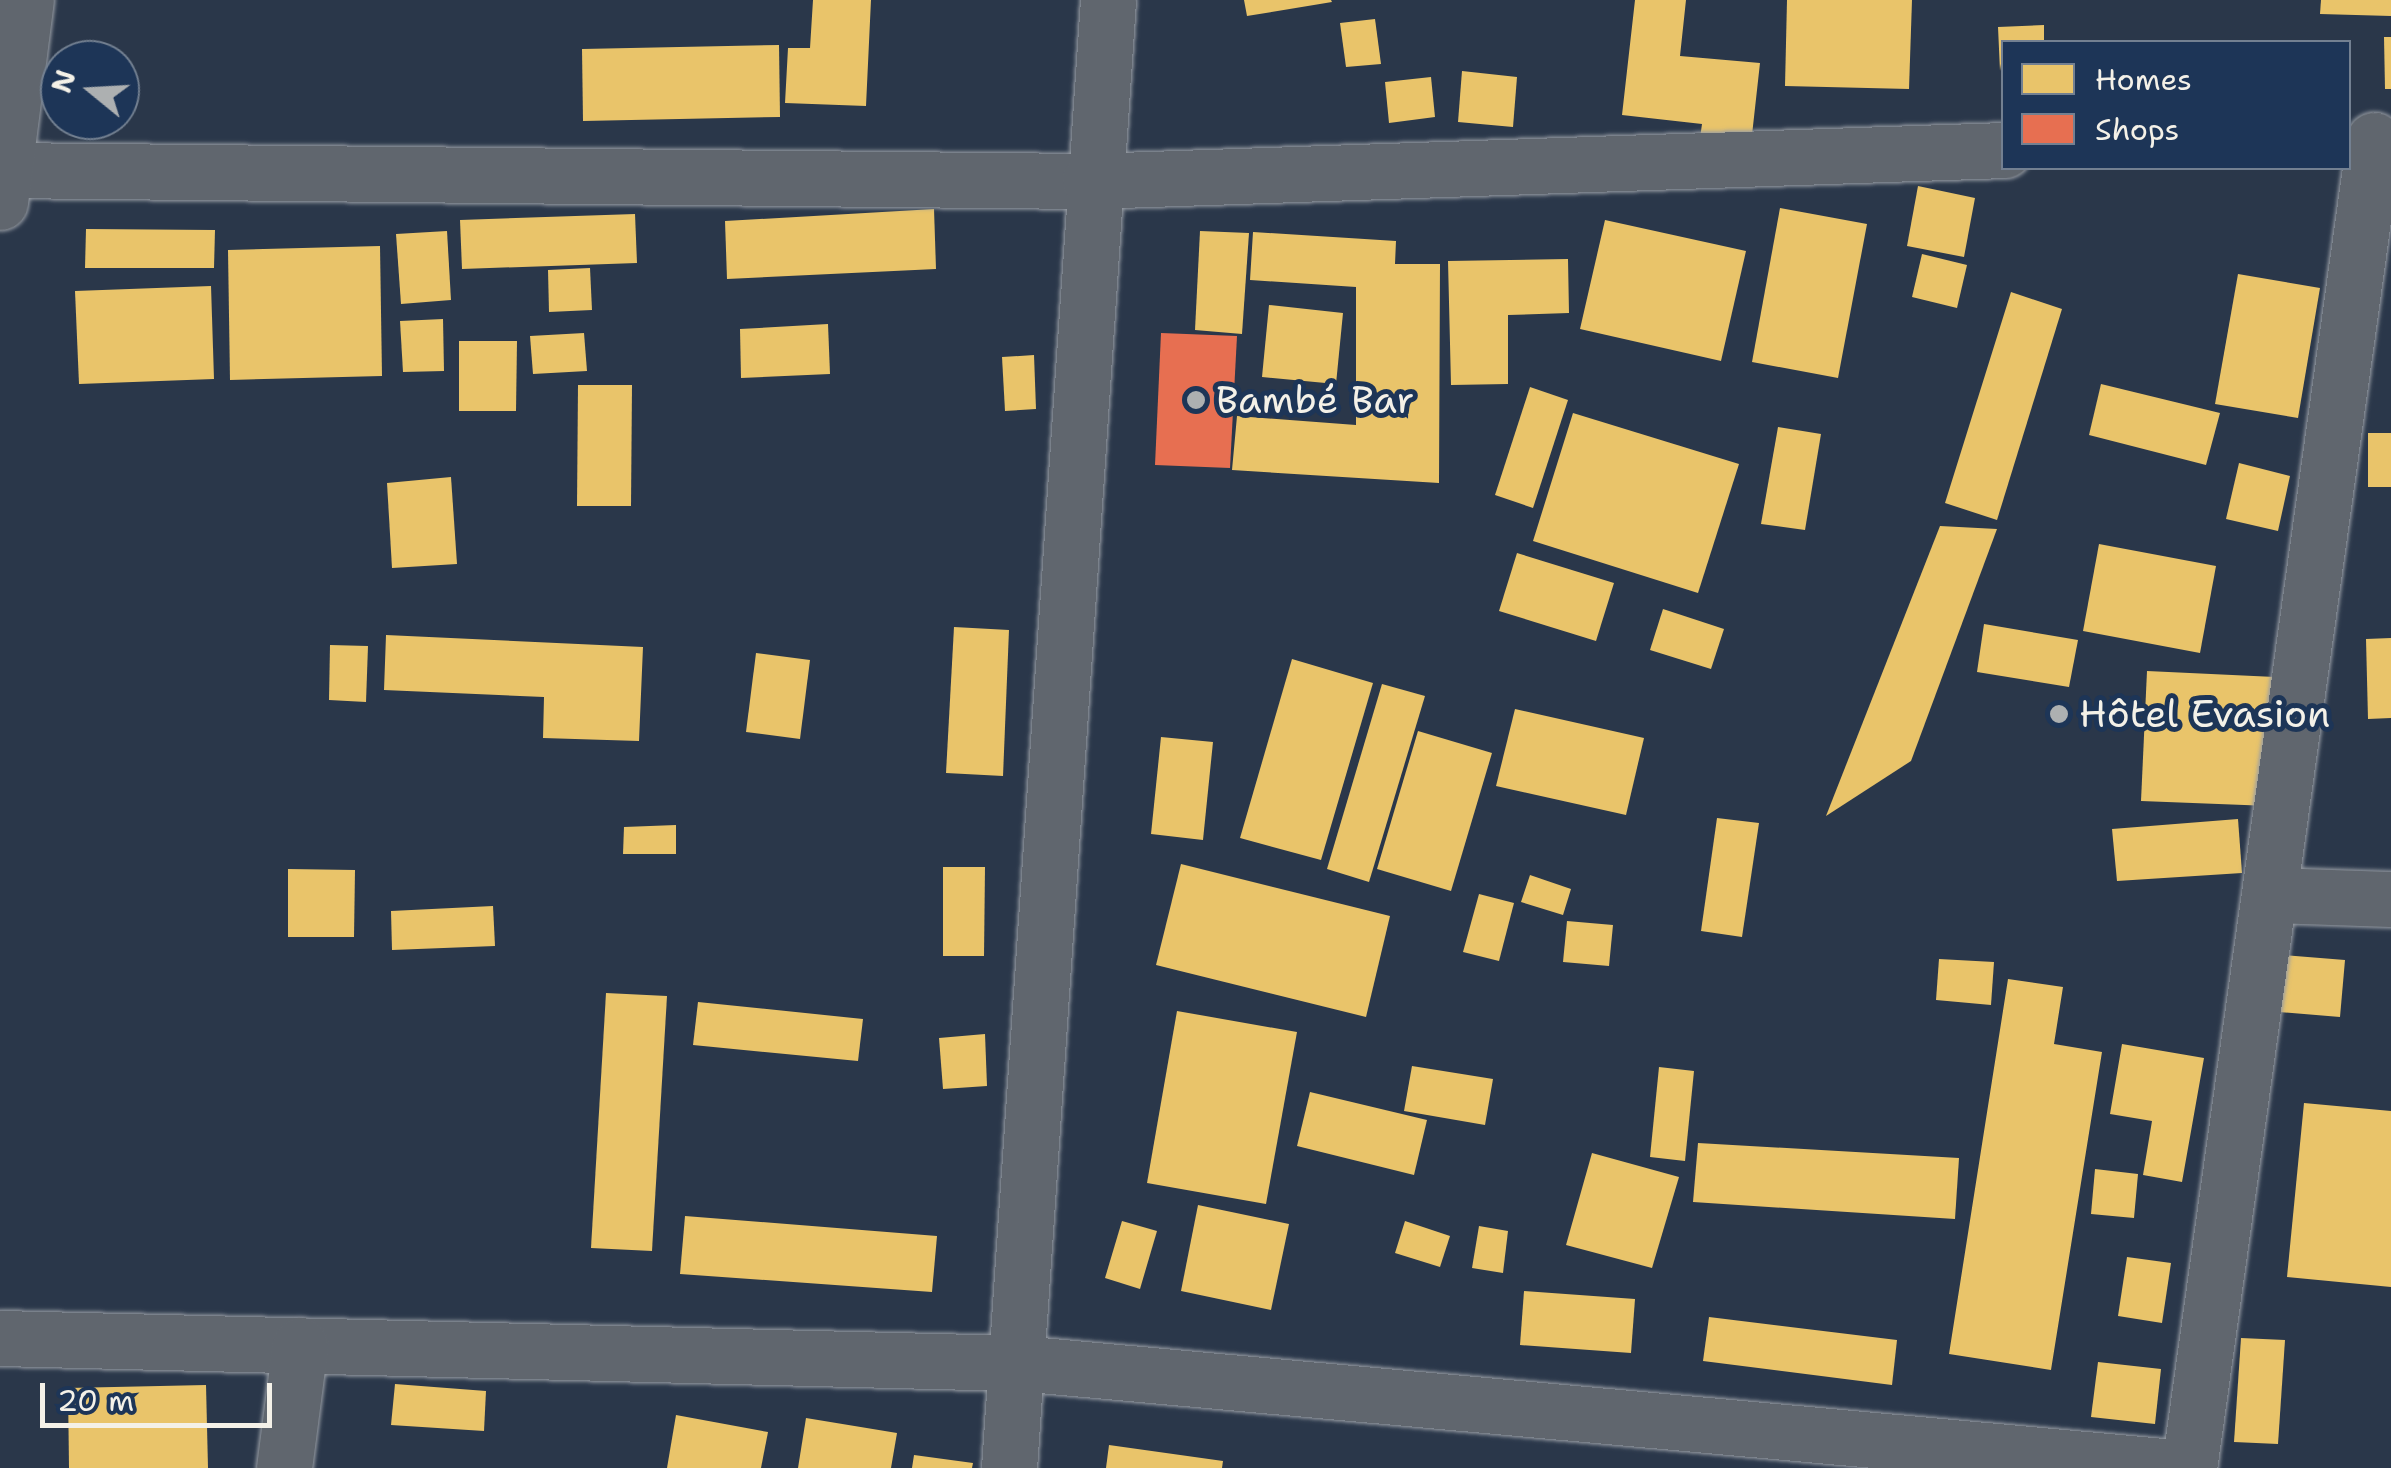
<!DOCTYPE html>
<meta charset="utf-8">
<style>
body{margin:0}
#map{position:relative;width:2391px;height:1468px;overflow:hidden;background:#2a374a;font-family:"Shantell Sans",sans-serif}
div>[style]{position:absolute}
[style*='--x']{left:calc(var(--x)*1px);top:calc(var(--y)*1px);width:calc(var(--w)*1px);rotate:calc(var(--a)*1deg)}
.homes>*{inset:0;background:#e9c46a}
.shops>*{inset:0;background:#e76f51}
.roads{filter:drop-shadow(0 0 2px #979ca3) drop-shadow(0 0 2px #979ca3)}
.minor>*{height:55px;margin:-27.5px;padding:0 27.5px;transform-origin:27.5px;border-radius:27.5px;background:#60666e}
.dots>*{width:28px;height:28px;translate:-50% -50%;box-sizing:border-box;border:5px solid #1d3557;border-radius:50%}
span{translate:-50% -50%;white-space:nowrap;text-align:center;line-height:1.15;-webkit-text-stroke:10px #1d3557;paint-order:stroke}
.poi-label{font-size:38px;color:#f4f1e8}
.left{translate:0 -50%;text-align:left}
.legend{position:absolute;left:2001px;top:40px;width:350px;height:130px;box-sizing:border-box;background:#1d3557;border:2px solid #738091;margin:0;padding:12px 18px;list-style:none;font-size:30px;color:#f4f1e8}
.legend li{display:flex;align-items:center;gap:20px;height:50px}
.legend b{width:50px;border:2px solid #738091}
.north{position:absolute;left:40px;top:40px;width:100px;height:100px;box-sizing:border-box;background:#1d3557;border:2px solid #738091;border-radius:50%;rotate:288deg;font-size:28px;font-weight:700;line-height:40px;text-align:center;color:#f4f1e8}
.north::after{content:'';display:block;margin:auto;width:35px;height:45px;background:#adb0b1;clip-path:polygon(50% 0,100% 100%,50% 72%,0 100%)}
.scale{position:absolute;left:40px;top:1383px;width:232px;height:45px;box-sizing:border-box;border:5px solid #f4f1e8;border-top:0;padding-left:12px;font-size:30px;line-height:35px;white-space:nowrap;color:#f4f1e8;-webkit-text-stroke:8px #1d3557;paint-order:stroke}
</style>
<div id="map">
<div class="homes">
<i style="clip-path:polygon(813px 0,871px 0,866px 106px,785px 103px,788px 48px,810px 48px)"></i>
<i style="clip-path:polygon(1244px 0,1331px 0,1332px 2px,1247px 16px)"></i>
<i style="clip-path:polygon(1635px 0,1686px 0,1680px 56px,1760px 63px,1751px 144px,1700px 138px,1702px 124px,1622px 115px)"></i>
<i style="clip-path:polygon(1787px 0,1912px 0,1909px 89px,1785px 86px)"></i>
<i style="clip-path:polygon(2321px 0,2391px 0,2391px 16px,2320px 14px)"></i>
<i style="clip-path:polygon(1375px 19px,1381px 64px,1346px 67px,1340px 23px)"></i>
<i style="clip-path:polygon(2044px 25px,2044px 42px,2004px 42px,2000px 71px,1998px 27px)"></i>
<i style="clip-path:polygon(2384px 37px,2391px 37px,2391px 89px,2385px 89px)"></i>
<i style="clip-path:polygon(779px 45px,780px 117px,583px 121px,582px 49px)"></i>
<i style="clip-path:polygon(1462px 71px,1517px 77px,1513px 127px,1458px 122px)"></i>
<i style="clip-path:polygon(1431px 77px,1435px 117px,1389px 123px,1385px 82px)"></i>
<i style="clip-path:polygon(1918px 186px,1975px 198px,1964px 257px,1907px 246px)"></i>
<i style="clip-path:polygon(1780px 208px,1867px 224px,1838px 378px,1752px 362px)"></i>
<i style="clip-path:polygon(934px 209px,936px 269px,727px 279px,725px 221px)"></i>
<i style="clip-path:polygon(635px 214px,637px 263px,462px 269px,460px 220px)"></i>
<i style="clip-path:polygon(1605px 220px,1746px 251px,1721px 361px,1580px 329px)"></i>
<i style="clip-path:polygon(86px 229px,215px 230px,214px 268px,85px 268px)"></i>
<i style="clip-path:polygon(447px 231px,451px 300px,401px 304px,396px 234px)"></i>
<i style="clip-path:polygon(1200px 231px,1249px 233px,1242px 334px,1195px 330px)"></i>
<i style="clip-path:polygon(1253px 232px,1396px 241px,1395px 264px,1440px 264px,1439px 483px,1232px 470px,1237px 416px,1356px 425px,1356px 287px,1250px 280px)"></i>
<i style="clip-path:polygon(380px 246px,382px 376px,230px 380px,228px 250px)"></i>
<i style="clip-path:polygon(1922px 254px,1967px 265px,1957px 308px,1912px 297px)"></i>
<i style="clip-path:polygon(1568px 259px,1569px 313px,1508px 315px,1508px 384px,1451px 385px,1448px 261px)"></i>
<i style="clip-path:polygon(590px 268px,592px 310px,549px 312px,548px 270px)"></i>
<i style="clip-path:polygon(2238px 274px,2320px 288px,2298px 418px,2215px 404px)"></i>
<i style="clip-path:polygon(211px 286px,214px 379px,79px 384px,75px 291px)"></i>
<i style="clip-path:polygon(2011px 292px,2062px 309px,1997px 520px,1945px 503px)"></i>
<i style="clip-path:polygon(1269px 305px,1343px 313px,1336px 384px,1262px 377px)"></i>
<i style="clip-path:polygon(443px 319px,444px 371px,403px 372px,400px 321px)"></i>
<i style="clip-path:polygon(828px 324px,830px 374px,741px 378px,740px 329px)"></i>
<i style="clip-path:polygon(584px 333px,587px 371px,533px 374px,530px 336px)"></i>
<i style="clip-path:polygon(459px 341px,517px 341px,516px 411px,459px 411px)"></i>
<i style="clip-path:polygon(1034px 355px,1036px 409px,1005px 411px,1002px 357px)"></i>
<i style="clip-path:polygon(2101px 384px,2220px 413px,2206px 465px,2089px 435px)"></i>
<i style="clip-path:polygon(578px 385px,632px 385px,631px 506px,577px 506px)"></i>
<i style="clip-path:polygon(1530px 387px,1568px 400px,1533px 508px,1495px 495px)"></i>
<i style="clip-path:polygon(1573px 413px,1739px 464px,1698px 593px,1533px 541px)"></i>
<i style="clip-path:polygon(1778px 427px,1821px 434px,1805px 530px,1761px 524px)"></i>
<i style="clip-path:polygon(2368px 433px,2391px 433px,2391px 487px,2368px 487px)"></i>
<i style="clip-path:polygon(2239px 463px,2290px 476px,2278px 531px,2226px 519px)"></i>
<i style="clip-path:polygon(451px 477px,457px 564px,392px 568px,387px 483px)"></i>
<i style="clip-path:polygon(1940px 526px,1997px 529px,1911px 761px,1826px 816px)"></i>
<i style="clip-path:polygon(2099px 544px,2216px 566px,2200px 653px,2083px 631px)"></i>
<i style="clip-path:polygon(1517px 553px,1614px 583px,1596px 641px,1499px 611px)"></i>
<i style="clip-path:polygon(1663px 609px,1724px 629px,1711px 669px,1650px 650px)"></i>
<i style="clip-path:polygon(1984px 624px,2078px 640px,2069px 687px,1977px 672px)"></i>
<i style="clip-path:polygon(954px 627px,1009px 630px,1003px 776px,946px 773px)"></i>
<i style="clip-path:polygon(386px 635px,643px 647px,639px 741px,543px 738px,544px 697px,384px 690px)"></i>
<i style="clip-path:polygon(2391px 638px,2391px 718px,2368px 719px,2366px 639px)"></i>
<i style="clip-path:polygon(330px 645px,368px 646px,366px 702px,329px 700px)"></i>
<i style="clip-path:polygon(756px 653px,810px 660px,800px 739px,746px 732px)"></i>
<i style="clip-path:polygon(1292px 659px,1373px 683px,1321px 860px,1240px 838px)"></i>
<i style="clip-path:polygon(2147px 671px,2275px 677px,2270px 806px,2141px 801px)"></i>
<i style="clip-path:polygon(1382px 684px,1425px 696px,1369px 882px,1327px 869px)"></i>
<i style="clip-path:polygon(1515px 709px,1644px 738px,1626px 815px,1496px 786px)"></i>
<i style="clip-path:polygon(1418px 731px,1492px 753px,1451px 891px,1377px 869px)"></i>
<i style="clip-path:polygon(1161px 737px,1213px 742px,1203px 840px,1151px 834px)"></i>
<i style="clip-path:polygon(1717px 818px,1759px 823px,1742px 937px,1701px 931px)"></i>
<i style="clip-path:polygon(2238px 819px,2242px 873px,2117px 881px,2112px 829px)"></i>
<i style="clip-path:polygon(676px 825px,676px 854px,623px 854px,624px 827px)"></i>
<i style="clip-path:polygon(1181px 864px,1390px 916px,1366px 1017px,1156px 965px)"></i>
<i style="clip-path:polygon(943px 867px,985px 867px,984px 956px,943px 956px)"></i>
<i style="clip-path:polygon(288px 869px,355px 870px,354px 937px,288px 937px)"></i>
<i style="clip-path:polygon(1530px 875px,1571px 889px,1563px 915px,1521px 902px)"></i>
<i style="clip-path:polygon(1479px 894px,1514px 903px,1499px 961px,1463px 952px)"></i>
<i style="clip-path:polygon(493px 906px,495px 946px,392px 950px,391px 911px)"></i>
<i style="clip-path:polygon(1567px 921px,1613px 925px,1609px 966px,1563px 962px)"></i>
<i style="clip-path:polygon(2284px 955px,2345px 960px,2340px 1017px,2279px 1012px)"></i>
<i style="clip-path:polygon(1939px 959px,1994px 962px,1991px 1005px,1936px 1000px)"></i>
<i style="clip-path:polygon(2008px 979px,2063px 987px,2054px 1044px,2102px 1052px,2051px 1370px,1949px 1354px)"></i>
<i style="clip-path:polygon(606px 993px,667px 996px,652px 1251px,591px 1248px)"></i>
<i style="clip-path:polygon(698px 1002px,863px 1019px,858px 1061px,693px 1045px)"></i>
<i style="clip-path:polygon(1177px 1011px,1297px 1032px,1266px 1204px,1147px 1183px)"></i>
<i style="clip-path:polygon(985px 1034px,987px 1086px,943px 1089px,939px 1038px)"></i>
<i style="clip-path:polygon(2122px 1044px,2204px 1058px,2182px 1182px,2143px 1175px,2152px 1121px,2110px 1114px)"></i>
<i style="clip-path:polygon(1412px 1066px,1493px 1079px,1485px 1125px,1404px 1111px)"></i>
<i style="clip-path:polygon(1659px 1067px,1694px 1071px,1685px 1161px,1650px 1157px)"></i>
<i style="clip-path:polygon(1310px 1092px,1427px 1120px,1414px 1175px,1297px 1146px)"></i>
<i style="clip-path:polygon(2304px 1103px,2391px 1111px,2391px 1287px,2287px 1277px)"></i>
<i style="clip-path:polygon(1698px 1143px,1959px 1158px,1955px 1219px,1693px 1202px)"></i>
<i style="clip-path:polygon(1592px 1153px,1679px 1177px,1652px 1268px,1566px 1245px)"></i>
<i style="clip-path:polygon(2095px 1169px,2138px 1174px,2134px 1218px,2091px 1214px)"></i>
<i style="clip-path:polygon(1198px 1205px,1289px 1224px,1271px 1310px,1181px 1291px)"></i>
<i style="clip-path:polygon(685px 1216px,937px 1236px,932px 1292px,680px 1274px)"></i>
<i style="clip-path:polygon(1122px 1221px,1157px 1231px,1140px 1289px,1105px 1278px)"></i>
<i style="clip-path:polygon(1405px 1221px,1450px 1236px,1440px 1267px,1395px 1253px)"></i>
<i style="clip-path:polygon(1479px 1226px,1508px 1231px,1503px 1273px,1472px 1268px)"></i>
<i style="clip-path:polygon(2127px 1257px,2171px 1263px,2162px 1323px,2118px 1316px)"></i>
<i style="clip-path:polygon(1524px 1291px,1635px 1299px,1631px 1353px,1520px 1345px)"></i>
<i style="clip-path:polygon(1709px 1317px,1897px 1340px,1892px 1385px,1703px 1361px)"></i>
<i style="clip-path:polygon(2241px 1338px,2285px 1340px,2278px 1444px,2234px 1442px)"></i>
<i style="clip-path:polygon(2098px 1362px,2161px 1369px,2155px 1424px,2091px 1417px)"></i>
<i style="clip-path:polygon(395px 1384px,486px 1391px,484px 1431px,391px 1425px)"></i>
<i style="clip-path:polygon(206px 1385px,208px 1468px,69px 1468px,68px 1388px)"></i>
<i style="clip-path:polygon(676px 1415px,768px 1432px,761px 1468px,667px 1468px)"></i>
<i style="clip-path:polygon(806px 1418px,897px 1433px,891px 1468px,798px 1468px)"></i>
<i style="clip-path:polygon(1109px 1445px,1223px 1461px,1222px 1468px,1106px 1468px)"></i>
<i style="clip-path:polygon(914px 1455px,973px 1463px,972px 1468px,912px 1468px)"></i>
</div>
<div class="shops">
<i style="clip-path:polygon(1161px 333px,1237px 336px,1230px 468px,1155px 465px)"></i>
</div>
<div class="roads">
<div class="minor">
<i style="--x:0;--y:170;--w:1090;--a:0.58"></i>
<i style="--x:1090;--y:181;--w:915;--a:-1.94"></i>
<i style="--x:0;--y:202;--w:204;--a:-82.7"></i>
<i style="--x:2271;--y:895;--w:120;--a:1.9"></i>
<i style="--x:0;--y:1338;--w:1018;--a:1.41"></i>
<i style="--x:1018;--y:1363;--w:1173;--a:5.14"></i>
<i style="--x:284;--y:1468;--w:124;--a:-82.6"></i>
<i style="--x:1009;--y:1468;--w:1471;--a:-86.14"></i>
<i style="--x:2189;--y:1468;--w:1341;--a:-82.07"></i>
</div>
</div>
<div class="dots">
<i style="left:1196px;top:400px;background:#adb0b1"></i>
<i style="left:2059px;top:714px;background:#adb0b1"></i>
</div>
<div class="poi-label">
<span class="left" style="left:1216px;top:400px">Bambé Bar</span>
<span class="left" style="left:2079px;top:714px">Hôtel Evasion</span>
</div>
<ul class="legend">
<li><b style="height:28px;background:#e9c46a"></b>Homes</li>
<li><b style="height:28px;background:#e76f51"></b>Shops</li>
</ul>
<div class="north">N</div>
<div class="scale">20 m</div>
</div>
